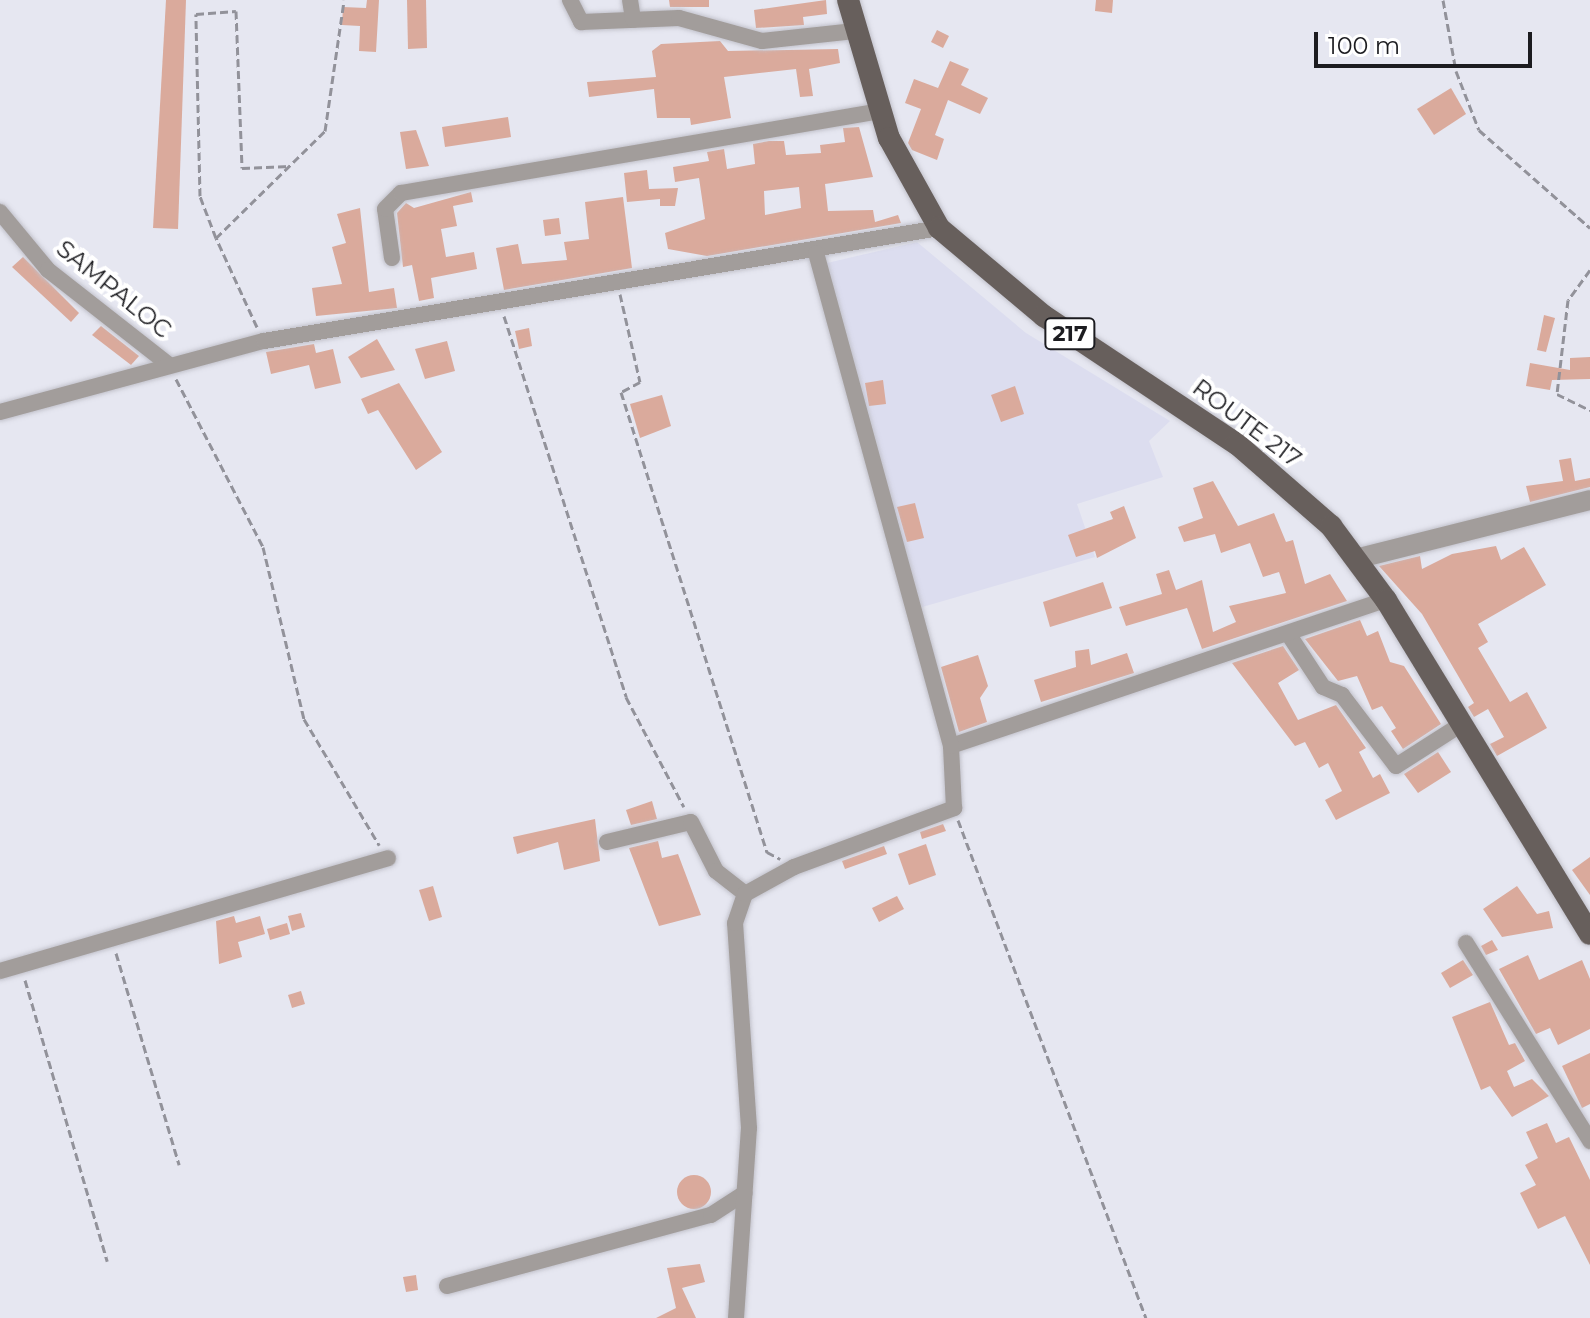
<!DOCTYPE html>
<style>
body{margin:0}
#map{position:relative;width:1590px;height:1318px;overflow:hidden;background:#e6e7f1;font-family:Montserrat,sans-serif}
div>[style]{position:absolute}
[style*='--x']{left:calc(var(--x)*1px);top:calc(var(--y)*1px);width:calc(var(--w)*1px);rotate:calc(var(--a)*1deg)}
.built>*{inset:0;background:#dcddef}
.building>*{inset:0;background:#daaa9c}
.round{border-radius:50%}
.path>*{height:3px;margin-top:-1.5px;transform-origin:0;background:repeating-linear-gradient(90deg,#92929a 0 8px,transparent 0 12px)}
.roads{filter:drop-shadow(0 0 2px #c2c2cb) drop-shadow(0 0 2px #c2c2cb)}
.minor>*{height:16px;margin:-8px;padding:0 8px;transform-origin:8px;border-radius:8px;background:#a29d9b}
.tertiary>*{height:20px;margin:-10px;padding:0 10px;transform-origin:10px;border-radius:10px;background:#a29d9b}
.primary>*{height:22px;margin:-11px;padding:0 11px;transform-origin:11px;border-radius:11px;background:#675f5c}
span{translate:-50% -50%;white-space:nowrap;text-align:center;line-height:1.15;-webkit-text-stroke:8px #fff;paint-order:stroke}
.shield-label span{padding:2px 6px;background:#fff;border:2px solid;border-radius:6px;-webkit-text-stroke-width:0}
.shield-label{font-size:22px;color:#1c1c20;font-weight:700}
.street-label{font-size:24px;color:#1c1c20}
.scale{position:absolute;left:1314px;top:32px;width:218px;height:36px;box-sizing:border-box;border:4px solid #1c1c20;border-top:0;padding-left:10px;font-size:24px;line-height:28px;white-space:nowrap;color:#1c1c20;-webkit-text-stroke:6px #fff;paint-order:stroke}
</style>
<div id="map">
<div class="built">
<i style="clip-path:polygon(917px 242px,1026px 333px,1170px 421px,1149px 441px,1163px 477px,1077px 504px,1095px 557px,919px 608px,827px 263px)"></i>
</div>
<div class="building">
<i style="clip-path:polygon(166px 0,186px 0,178px 229px,153px 228px)"></i>
<i style="clip-path:polygon(367px 0,379px 0,376px 52px,359px 51px,360px 26px,342px 25px,343px 7px,366px 8px)"></i>
<i style="clip-path:polygon(407px 0,426px 0,427px 48px,408px 49px)"></i>
<i style="clip-path:polygon(669px 0,709px 0,709px 7px,670px 7px)"></i>
<i style="clip-path:polygon(826px 0,827px 14px,803px 17px,804px 25px,756px 28px,754px 10px)"></i>
<i style="clip-path:polygon(1096px 0,1113px 0,1112px 13px,1095px 11px)"></i>
<i style="clip-path:polygon(937px 30px,949px 36px,943px 48px,931px 42px)"></i>
<i style="clip-path:polygon(720px 41px,728px 51px,838px 49px,840px 63px,809px 69px,813px 96px,800px 97px,796px 69px,724px 77px,731px 118px,691px 125px,690px 118px,657px 118px,654px 89px,589px 97px,587px 82px,656px 77px,652px 51px,661px 44px)"></i>
<i style="clip-path:polygon(950px 61px,969px 69px,961px 85px,988px 98px,980px 114px,948px 100px,935px 135px,944px 139px,937px 160px,912px 150px,908px 143px,921px 109px,905px 103px,914px 79px,938px 88px)"></i>
<i style="clip-path:polygon(1451px 88px,1466px 114px,1434px 135px,1417px 109px)"></i>
<i style="clip-path:polygon(508px 117px,511px 137px,445px 147px,442px 127px)"></i>
<i style="clip-path:polygon(evenodd,859px 127px,873px 177px,825px 184px,828px 211px,873px 210px,875px 222px,898px 215px,901px 223px,707px 256px,668px 249px,665px 233px,705px 219px,699px 178px,675px 182px,673px 167px,709px 161px,707px 152px,724px 149px,727px 169px,755px 164px,753px 144px,769px 141px,784px 141px,786px 155px,821px 153px,820px 145px,845px 142px,843px 128px,859px 127px,799px 187px,801px 208px,765px 215px,764px 191px,799px 187px)"></i>
<i style="clip-path:polygon(416px 130px,429px 166px,406px 169px,400px 132px)"></i>
<i style="clip-path:polygon(647px 170px,649px 189px,678px 188px,675px 206px,660px 206px,660px 199px,627px 202px,624px 173px)"></i>
<i style="clip-path:polygon(471px 192px,473px 202px,453px 206px,457px 226px,441px 229px,446px 257px,474px 252px,477px 269px,431px 278px,434px 298px,419px 301px,412px 265px,403px 267px,397px 213px,406px 203px,414px 208px)"></i>
<i style="clip-path:polygon(623px 197px,632px 268px,504px 290px,496px 248px,518px 244px,522px 264px,567px 260px,564px 242px,589px 239px,585px 202px)"></i>
<i style="clip-path:polygon(360px 208px,369px 292px,394px 288px,397px 308px,316px 316px,312px 288px,342px 284px,332px 247px,346px 243px,337px 214px)"></i>
<i style="clip-path:polygon(559px 218px,561px 234px,545px 236px,543px 220px)"></i>
<i style="clip-path:polygon(23px 257px,79px 313px,71px 322px,12px 267px)"></i>
<i style="clip-path:polygon(1544px 315px,1555px 318px,1546px 352px,1537px 350px)"></i>
<i style="clip-path:polygon(101px 326px,139px 356px,131px 365px,92px 335px)"></i>
<i style="clip-path:polygon(529px 328px,532px 346px,519px 349px,515px 331px)"></i>
<i style="clip-path:polygon(377px 339px,395px 370px,361px 378px,348px 357px)"></i>
<i style="clip-path:polygon(447px 341px,455px 371px,425px 379px,415px 349px)"></i>
<i style="clip-path:polygon(314px 344px,316px 353px,333px 349px,341px 383px,315px 389px,309px 365px,271px 374px,266px 352px)"></i>
<i style="clip-path:polygon(1590px 357px,1590px 379px,1552px 380px,1550px 390px,1526px 386px,1530px 363px,1570px 370px,1570px 358px)"></i>
<i style="clip-path:polygon(883px 380px,886px 404px,869px 406px,865px 383px)"></i>
<i style="clip-path:polygon(399px 383px,442px 452px,416px 470px,378px 410px,368px 414px,361px 399px)"></i>
<i style="clip-path:polygon(1015px 386px,1024px 414px,1001px 422px,991px 395px)"></i>
<i style="clip-path:polygon(662px 395px,671px 426px,640px 438px,630px 404px)"></i>
<i style="clip-path:polygon(1571px 458px,1575px 481px,1590px 478px,1590px 487px,1530px 502px,1526px 486px,1563px 481px,1559px 460px)"></i>
<i style="clip-path:polygon(1213px 481px,1238px 526px,1274px 513px,1286px 542px,1293px 540px,1305px 584px,1330px 574px,1347px 601px,1202px 649px,1187px 608px,1126px 626px,1119px 607px,1162px 594px,1156px 574px,1169px 570px,1176px 590px,1202px 580px,1213px 632px,1236px 622px,1229px 606px,1286px 593px,1279px 572px,1263px 577px,1250px 543px,1221px 553px,1215px 534px,1184px 542px,1178px 527px,1203px 518px,1193px 488px)"></i>
<i style="clip-path:polygon(915px 503px,924px 538px,907px 542px,897px 507px)"></i>
<i style="clip-path:polygon(1124px 506px,1136px 538px,1097px 558px,1095px 551px,1076px 557px,1068px 535px,1113px 519px,1110px 512px)"></i>
<i style="clip-path:polygon(1496px 546px,1501px 560px,1524px 547px,1546px 585px,1478px 624px,1488px 642px,1478px 648px,1510px 702px,1527px 692px,1547px 728px,1497px 756px,1490px 744px,1504px 737px,1488px 709px,1474px 717px,1468px 707px,1474px 703px,1422px 614px,1379px 566px,1420px 556px,1422px 569px,1452px 554px)"></i>
<i style="clip-path:polygon(1103px 582px,1112px 608px,1050px 627px,1043px 602px)"></i>
<i style="clip-path:polygon(1360px 620px,1367px 636px,1378px 631px,1390px 662px,1404px 666px,1441px 724px,1403px 749px,1391px 731px,1396px 728px,1382px 706px,1372px 710px,1357px 676px,1338px 681px,1305px 639px)"></i>
<i style="clip-path:polygon(1283px 646px,1299px 670px,1278px 683px,1298px 720px,1336px 705px,1366px 748px,1359px 752px,1373px 778px,1380px 774px,1390px 793px,1336px 820px,1325px 800px,1342px 791px,1328px 763px,1319px 768px,1305px 742px,1295px 746px,1232px 663px)"></i>
<i style="clip-path:polygon(1089px 649px,1091px 665px,1127px 653px,1134px 673px,1041px 702px,1034px 680px,1076px 667px,1075px 651px)"></i>
<i style="clip-path:polygon(978px 655px,988px 686px,980px 698px,987px 722px,959px 732px,941px 667px)"></i>
<i style="clip-path:polygon(1438px 752px,1451px 772px,1418px 793px,1404px 774px)"></i>
<i style="clip-path:polygon(652px 801px,657px 819px,631px 825px,626px 810px)"></i>
<i style="clip-path:polygon(595px 819px,600px 861px,564px 870px,558px 842px,517px 854px,513px 837px)"></i>
<i style="clip-path:polygon(943px 824px,946px 831px,922px 839px,920px 832px)"></i>
<i style="clip-path:polygon(658px 841px,662px 858px,678px 854px,701px 915px,659px 926px,629px 848px)"></i>
<i style="clip-path:polygon(926px 844px,936px 875px,909px 885px,898px 854px)"></i>
<i style="clip-path:polygon(884px 846px,887px 854px,845px 869px,842px 861px)"></i>
<i style="clip-path:polygon(1590px 857px,1590px 895px,1572px 870px)"></i>
<i style="clip-path:polygon(433px 886px,442px 917px,429px 921px,419px 890px)"></i>
<i style="clip-path:polygon(1517px 886px,1537px 914px,1549px 911px,1553px 928px,1502px 937px,1483px 909px)"></i>
<i style="clip-path:polygon(897px 896px,904px 909px,879px 922px,872px 908px)"></i>
<i style="clip-path:polygon(301px 913px,305px 927px,292px 931px,288px 916px)"></i>
<i style="clip-path:polygon(234px 916px,236px 923px,260px 916px,265px 934px,238px 942px,242px 957px,219px 964px,216px 921px)"></i>
<i style="clip-path:polygon(287px 923px,290px 934px,270px 940px,267px 929px)"></i>
<i style="clip-path:polygon(1492px 940px,1498px 950px,1486px 955px,1481px 946px)"></i>
<i style="clip-path:polygon(1528px 955px,1539px 980px,1582px 960px,1590px 979px,1590px 1029px,1558px 1045px,1550px 1028px,1536px 1034px,1499px 969px)"></i>
<i style="clip-path:polygon(1463px 960px,1473px 975px,1450px 988px,1441px 973px)"></i>
<i style="clip-path:polygon(301px 991px,305px 1004px,292px 1008px,288px 995px)"></i>
<i style="clip-path:polygon(1490px 1002px,1509px 1045px,1515px 1043px,1525px 1061px,1507px 1071px,1514px 1087px,1532px 1079px,1549px 1096px,1512px 1117px,1490px 1086px,1481px 1090px,1452px 1017px)"></i>
<i style="clip-path:polygon(1590px 1053px,1590px 1104px,1582px 1108px,1562px 1066px)"></i>
<i style="clip-path:polygon(1547px 1123px,1556px 1143px,1569px 1137px,1590px 1180px,1590px 1265px,1565px 1216px,1538px 1229px,1520px 1193px,1536px 1185px,1525px 1165px,1538px 1158px,1526px 1132px)"></i>
<i class="round" style="left:677px;top:1175px;width:34px;height:34px"></i>
<i style="clip-path:polygon(700px 1264px,705px 1282px,682px 1288px,696px 1318px,656px 1318px,676px 1308px,667px 1268px)"></i>
<i style="clip-path:polygon(416px 1275px,418px 1290px,406px 1292px,403px 1277px)"></i>
</div>
<div class="path">
<i style="--x:1443;--y:0;--w:72;--a:79.6"></i>
<i style="--x:1456;--y:71;--w:63;--a:68.7"></i>
<i style="--x:1479;--y:130;--w:148;--a:41.4"></i>
<i style="--x:216;--y:238;--w:45;--a:-110.9"></i>
<i style="--x:200;--y:196;--w:182;--a:-91.3"></i>
<i style="--x:196;--y:14;--w:40;--a:-4.3"></i>
<i style="--x:236;--y:11;--w:157;--a:87.8"></i>
<i style="--x:242;--y:168;--w:48;--a:-2.4"></i>
<i style="--x:1590;--y:270;--w:37;--a:126"></i>
<i style="--x:1568;--y:300;--w:95;--a:96.7"></i>
<i style="--x:1557;--y:394;--w:37;--a:26"></i>
<i style="--x:620;--y:294;--w:90;--a:77.2"></i>
<i style="--x:640;--y:382;--w:21;--a:152"></i>
<i style="--x:621;--y:392;--w:483;--a:72.4"></i>
<i style="--x:767;--y:852;--w:15;--a:28"></i>
<i style="--x:504;--y:316;--w:400;--a:72.2"></i>
<i style="--x:626;--y:697;--w:124;--a:62.2"></i>
<i style="--x:257;--y:327;--w:98;--a:-114.7"></i>
<i style="--x:216;--y:238;--w:153;--a:-44.5"></i>
<i style="--x:325;--y:131;--w:132;--a:-81.7"></i>
<i style="--x:176;--y:379;--w:189;--a:62.6"></i>
<i style="--x:263;--y:547;--w:177;--a:76.6"></i>
<i style="--x:304;--y:719;--w:147;--a:59.2"></i>
<i style="--x:958;--y:820;--w:532;--a:69.32"></i>
<i style="--x:116;--y:953;--w:221;--a:73.4"></i>
<i style="--x:25;--y:980;--w:293;--a:73.7"></i>
</div>
<div class="roads">
<div class="minor">
<i style="--x:570;--y:0;--w:25;--a:63"></i>
<i style="--x:581;--y:22;--w:98;--a:-2.3"></i>
<i style="--x:679;--y:18;--w:86;--a:15.5"></i>
<i style="--x:762;--y:41;--w:93;--a:-6.2"></i>
<i style="--x:630;--y:0;--w:20;--a:81"></i>
<i style="--x:0;--y:212;--w:75;--a:50.4"></i>
<i style="--x:48;--y:270;--w:154;--a:38.1"></i>
<i style="--x:392;--y:258;--w:49;--a:-98.1"></i>
<i style="--x:385;--y:209;--w:23;--a:-45"></i>
<i style="--x:401;--y:193;--w:485;--a:-9.7"></i>
<i style="--x:0;--y:412;--w:273;--a:-15.1"></i>
<i style="--x:264;--y:341;--w:684;--a:-9.5"></i>
<i style="--x:1289;--y:635;--w:62;--a:56.8"></i>
<i style="--x:1323;--y:687;--w:21;--a:23"></i>
<i style="--x:1342;--y:695;--w:89;--a:52.7"></i>
<i style="--x:1396;--y:766;--w:78;--a:-32.5"></i>
<i style="--x:951;--y:746;--w:459;--a:-18.6"></i>
<i style="--x:607;--y:842;--w:86;--a:-13.4"></i>
<i style="--x:691;--y:822;--w:55;--a:63"></i>
<i style="--x:716;--y:871;--w:37;--a:38"></i>
<i style="--x:1466;--y:943;--w:234;--a:57.9"></i>
<i style="--x:0;--y:971;--w:404;--a:-16.2"></i>
<i style="--x:447;--y:1286;--w:273;--a:-15.1"></i>
<i style="--x:711;--y:1215;--w:40;--a:-32.9"></i>
<i style="--x:736;--y:1318;--w:190;--a:-86.1"></i>
<i style="--x:749;--y:1128;--w:205;--a:-93.9"></i>
<i style="--x:735;--y:923;--w:31;--a:-71"></i>
<i style="--x:745;--y:894;--w:56;--a:-28.9"></i>
<i style="--x:794;--y:867;--w:171;--a:-20.2"></i>
<i style="--x:954;--y:808;--w:62;--a:-92.8"></i>
<i style="--x:951;--y:746;--w:511;--a:-105.31"></i>
</div>
<div class="tertiary">
<i style="--x:1359;--y:558;--w:238;--a:-14.1"></i>
</div>
<div class="primary">
<i style="--x:848;--y:0;--w:144;--a:73.5"></i>
<i style="--x:889;--y:138;--w:103;--a:60.9"></i>
<i style="--x:939;--y:228;--w:137;--a:40"></i>
<i style="--x:1044;--y:316;--w:232;--a:33.6"></i>
<i style="--x:1237;--y:444;--w:125;--a:41.1"></i>
<i style="--x:1331;--y:526;--w:92;--a:53.4"></i>
<i style="--x:1386;--y:600;--w:391;--a:58.6"></i>
</div>
</div>
<div class="shield-label">
<span style="left:1070px;top:334px">217</span>
</div>
<div class="street-label">
<span style="left:114px;top:289px;rotate:39deg">SAMPALOC</span>
<span style="left:1247px;top:423px;rotate:37deg">ROUTE 217</span>
</div>
<div class="scale">100 m</div>
</div>
